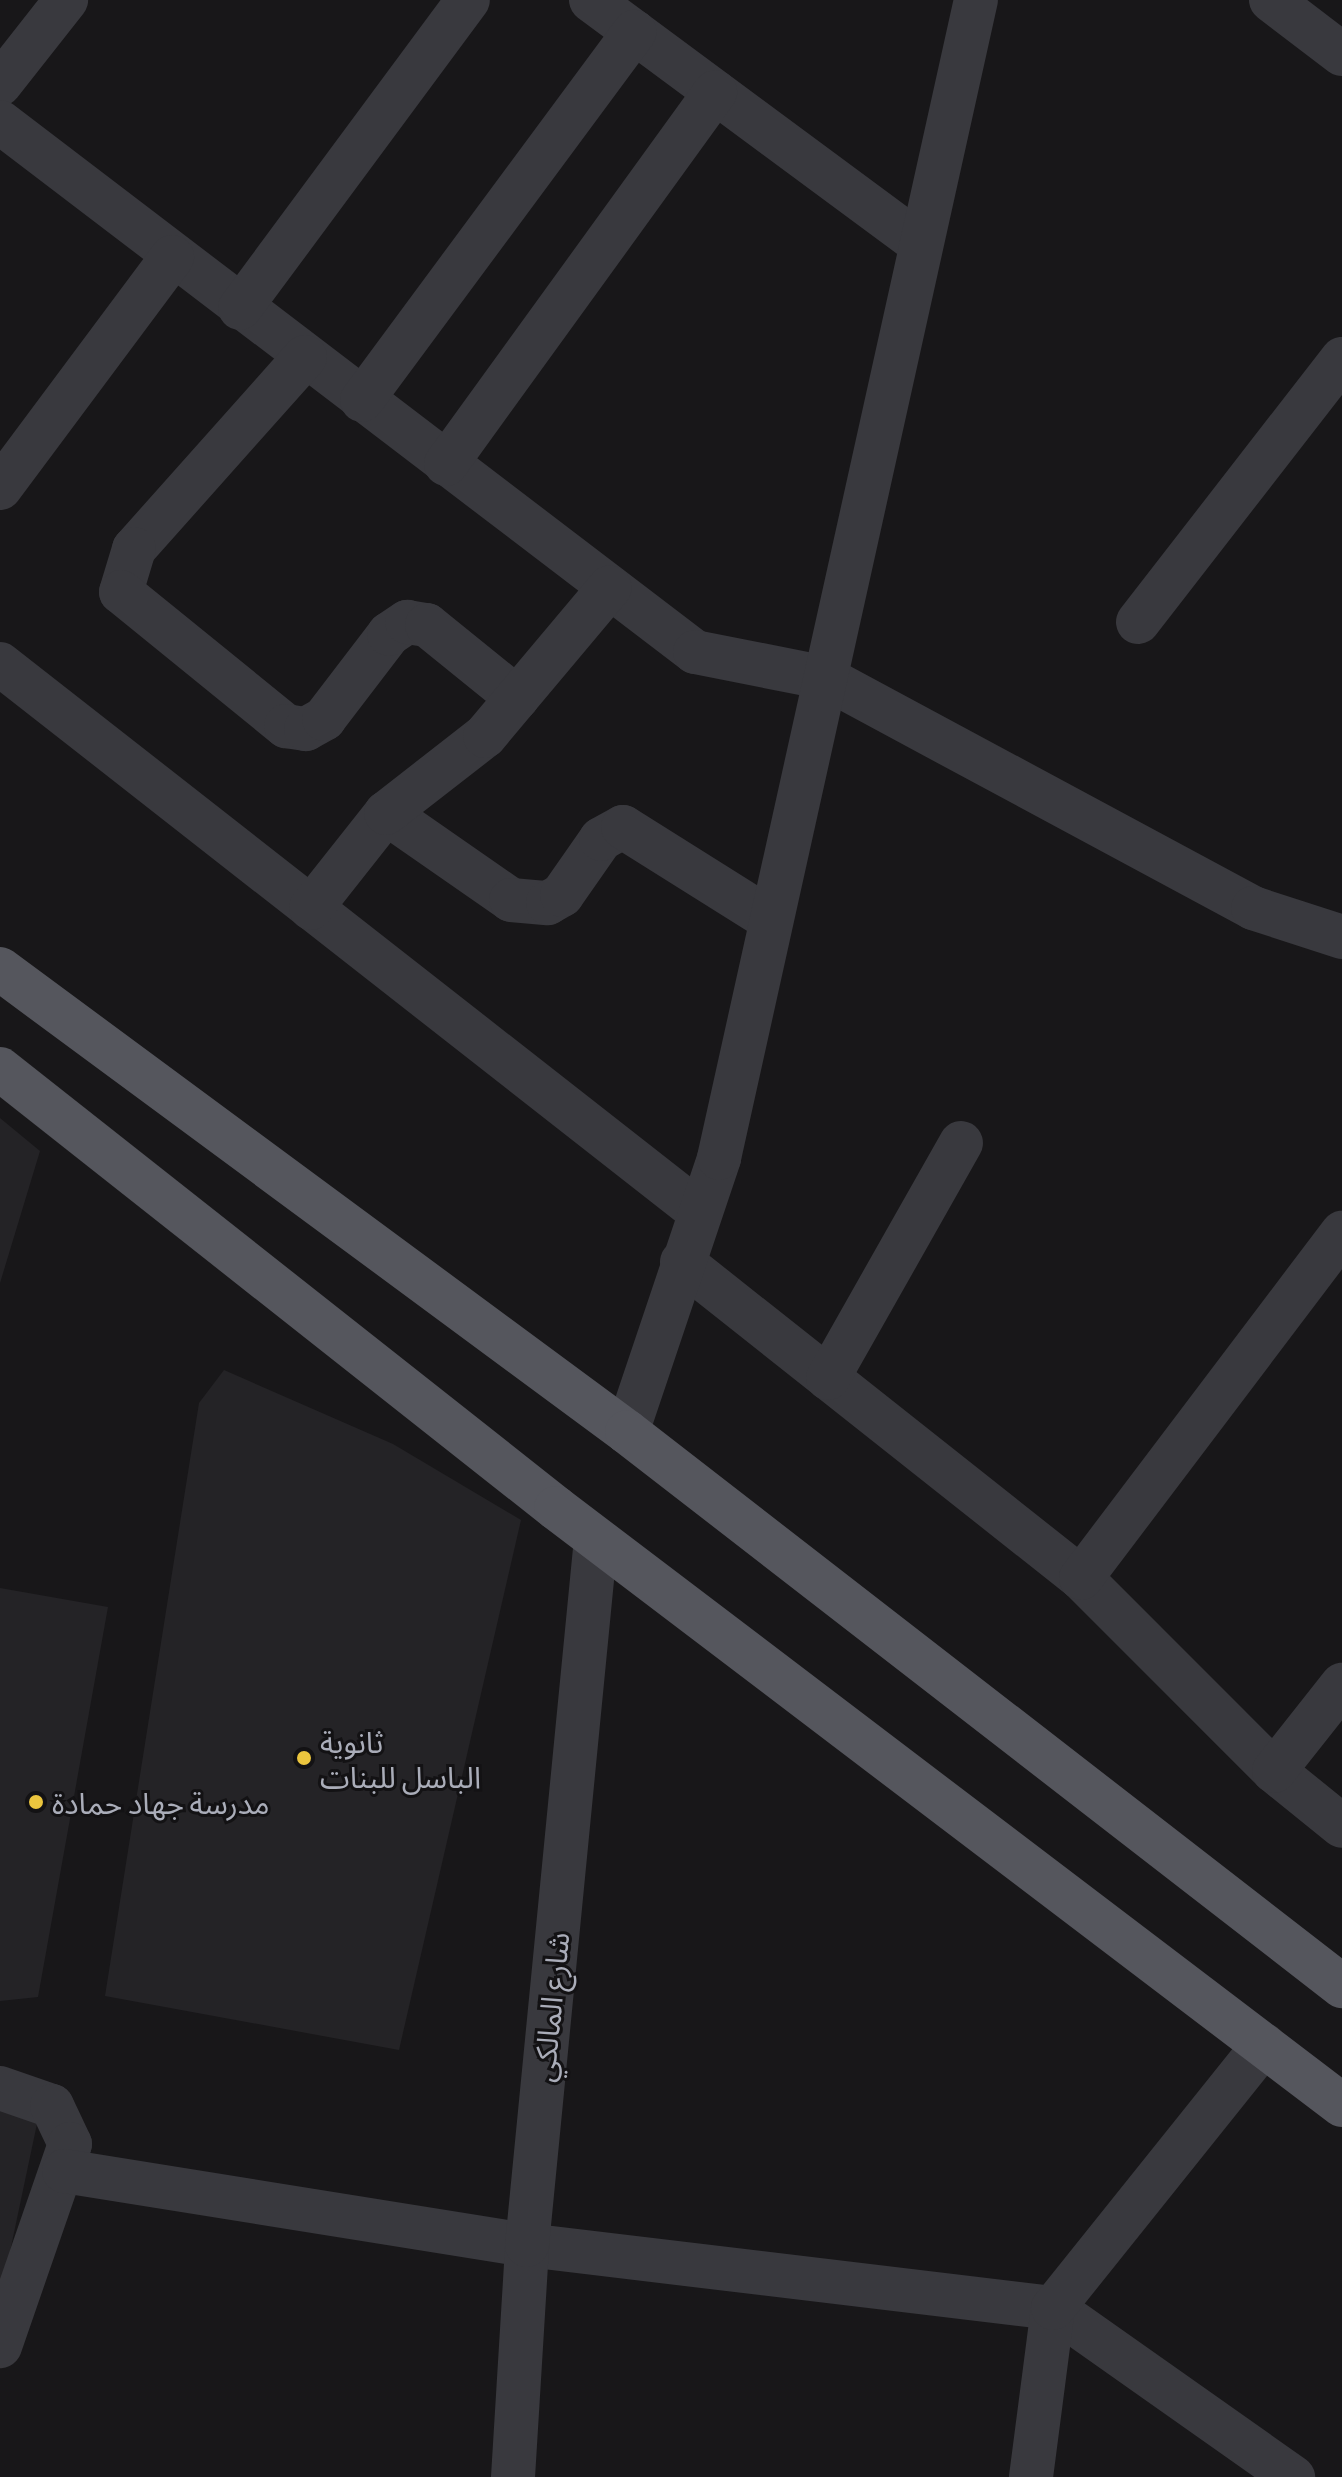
<!DOCTYPE html>
<meta charset="utf-8">
<style>
body{margin:0}
#map{position:relative;width:1342px;height:2477px;overflow:hidden;background:#181719;font-family:Commissioner,"Noto Sans Arabic",sans-serif}
div>[style]{position:absolute}
[style*='--x']{left:calc(var(--x)*1px);top:calc(var(--y)*1px);width:calc(var(--w)*1px);rotate:calc(var(--a)*1deg)}
.built>*{inset:0;background:#242326}
.minor>*{height:44px;margin:-22px;padding:0 22px;transform-origin:22px;border-radius:22px;background:#39393e}
.primary>*{height:44px;margin:-22px;padding:0 22px;transform-origin:22px;border-radius:22px;background:#55565d}
.dots>*{width:22px;height:22px;translate:-50% -50%;box-sizing:border-box;border:4px solid #131214;border-radius:50%}
span{translate:-50% -50%;white-space:nowrap;text-align:center;line-height:1.15;-webkit-text-stroke:6px #131214;paint-order:stroke}
.poi-label{font-size:30px;color:#aaadb9}
.left{translate:0 -50%;text-align:left}
.street-label{font-size:30px;color:#aaadb9}
</style>
<div id="map">
<div class="built">
<i style="clip-path:polygon(0 1118px,40px 1151px,0 1283px)"></i>
<i style="clip-path:polygon(224px 1370px,393px 1444px,521px 1520px,399px 2050px,105px 1996px,199px 1403px)"></i>
<i style="clip-path:polygon(0 1588px,108px 1607px,38px 1997px,0 2001px)"></i>
<i style="clip-path:polygon(0 2110px,38px 2119px,0 2299px)"></i>
</div>
<div class="minor">
<i style="--x:591;--y:0;--w:410;--a:36.5"></i>
<i style="--x:1271;--y:0;--w:89;--a:37.3"></i>
<i style="--x:0;--y:84;--w:107;--a:-51.8"></i>
<i style="--x:0;--y:122;--w:874;--a:37.33"></i>
<i style="--x:695;--y:652;--w:134;--a:11.2"></i>
<i style="--x:826;--y:678;--w:485;--a:28.3"></i>
<i style="--x:1253;--y:908;--w:94;--a:18"></i>
<i style="--x:240;--y:308;--w:383;--a:-53.5"></i>
<i style="--x:305;--y:357;--w:257;--a:131.7"></i>
<i style="--x:134;--y:549;--w:45;--a:106.8"></i>
<i style="--x:121;--y:592;--w:213;--a:39.1"></i>
<i style="--x:286;--y:726;--w:20;--a:9"></i>
<i style="--x:306;--y:729;--w:21;--a:-29"></i>
<i style="--x:324;--y:719;--w:107;--a:-52.6"></i>
<i style="--x:389;--y:634;--w:22;--a:-34"></i>
<i style="--x:407;--y:622;--w:20;--a:9"></i>
<i style="--x:427;--y:625;--w:116;--a:39"></i>
<i style="--x:362;--y:400;--w:458;--a:-53.5"></i>
<i style="--x:446;--y:464;--w:459;--a:-54.1"></i>
<i style="--x:0;--y:488;--w:288;--a:-53.3"></i>
<i style="--x:1138;--y:622;--w:333;--a:-52.2"></i>
<i style="--x:0;--y:664;--w:889;--a:38.06"></i>
<i style="--x:386;--y:813;--w:152;--a:34.8"></i>
<i style="--x:511;--y:900;--w:37;--a:5"></i>
<i style="--x:548;--y:903;--w:16;--a:-30"></i>
<i style="--x:562;--y:895;--w:68;--a:-55.1"></i>
<i style="--x:601;--y:839;--w:25;--a:-29"></i>
<i style="--x:623;--y:827;--w:175;--a:32.1"></i>
<i style="--x:311;--y:908;--w:121;--a:-51.7"></i>
<i style="--x:386;--y:813;--w:125;--a:-37.9"></i>
<i style="--x:485;--y:736;--w:194;--a:-50"></i>
<i style="--x:682;--y:1262;--w:509;--a:38.38"></i>
<i style="--x:1081;--y:1578;--w:273;--a:45"></i>
<i style="--x:1274;--y:1771;--w:87;--a:39"></i>
<i style="--x:828;--y:1378;--w:270;--a:-60.5"></i>
<i style="--x:627;--y:1432;--w:289;--a:-71.4"></i>
<i style="--x:719;--y:1158;--w:1186;--a:-77.49"></i>
<i style="--x:1081;--y:1578;--w:433;--a:-52.9"></i>
<i style="--x:1274;--y:1771;--w:110;--a:-51.7"></i>
<i style="--x:0;--y:2088;--w:55;--a:19.1"></i>
<i style="--x:52;--y:2106;--w:42;--a:64.7"></i>
<i style="--x:70;--y:2144;--w:214;--a:109.1"></i>
<i style="--x:64;--y:2171;--w:469;--a:9.1"></i>
<i style="--x:527;--y:2245;--w:530;--a:6.83"></i>
<i style="--x:1053;--y:2308;--w:294;--a:35.2"></i>
<i style="--x:513;--y:2477;--w:232;--a:-86.5"></i>
<i style="--x:527;--y:2245;--w:709;--a:-84.42"></i>
<i style="--x:1031;--y:2477;--w:170;--a:-82.6"></i>
<i style="--x:1053;--y:2308;--w:337;--a:-51.3"></i>
</div>
<div class="primary">
<i style="--x:0;--y:969;--w:779;--a:36.44"></i>
<i style="--x:627;--y:1432;--w:905;--a:37.77"></i>
<i style="--x:0;--y:1069;--w:708;--a:38.29"></i>
<i style="--x:556;--y:1508;--w:987;--a:37.22"></i>
</div>
<div class="dots">
<i style="left:304px;top:1758px;background:#ebc53e"></i>
<i style="left:36px;top:1802px;background:#ebc53e"></i>
</div>
<div class="poi-label">
<span class="left" style="left:320px;top:1758px">ثانوية<br>الباسل للبنات</span>
<span class="left" style="left:52px;top:1802px">مدرسة جهاد حمادة</span>
</div>
<div class="street-label">
<span style="left:550px;top:2007px;rotate:-84deg">شارع المالكي</span>
</div>
</div>
